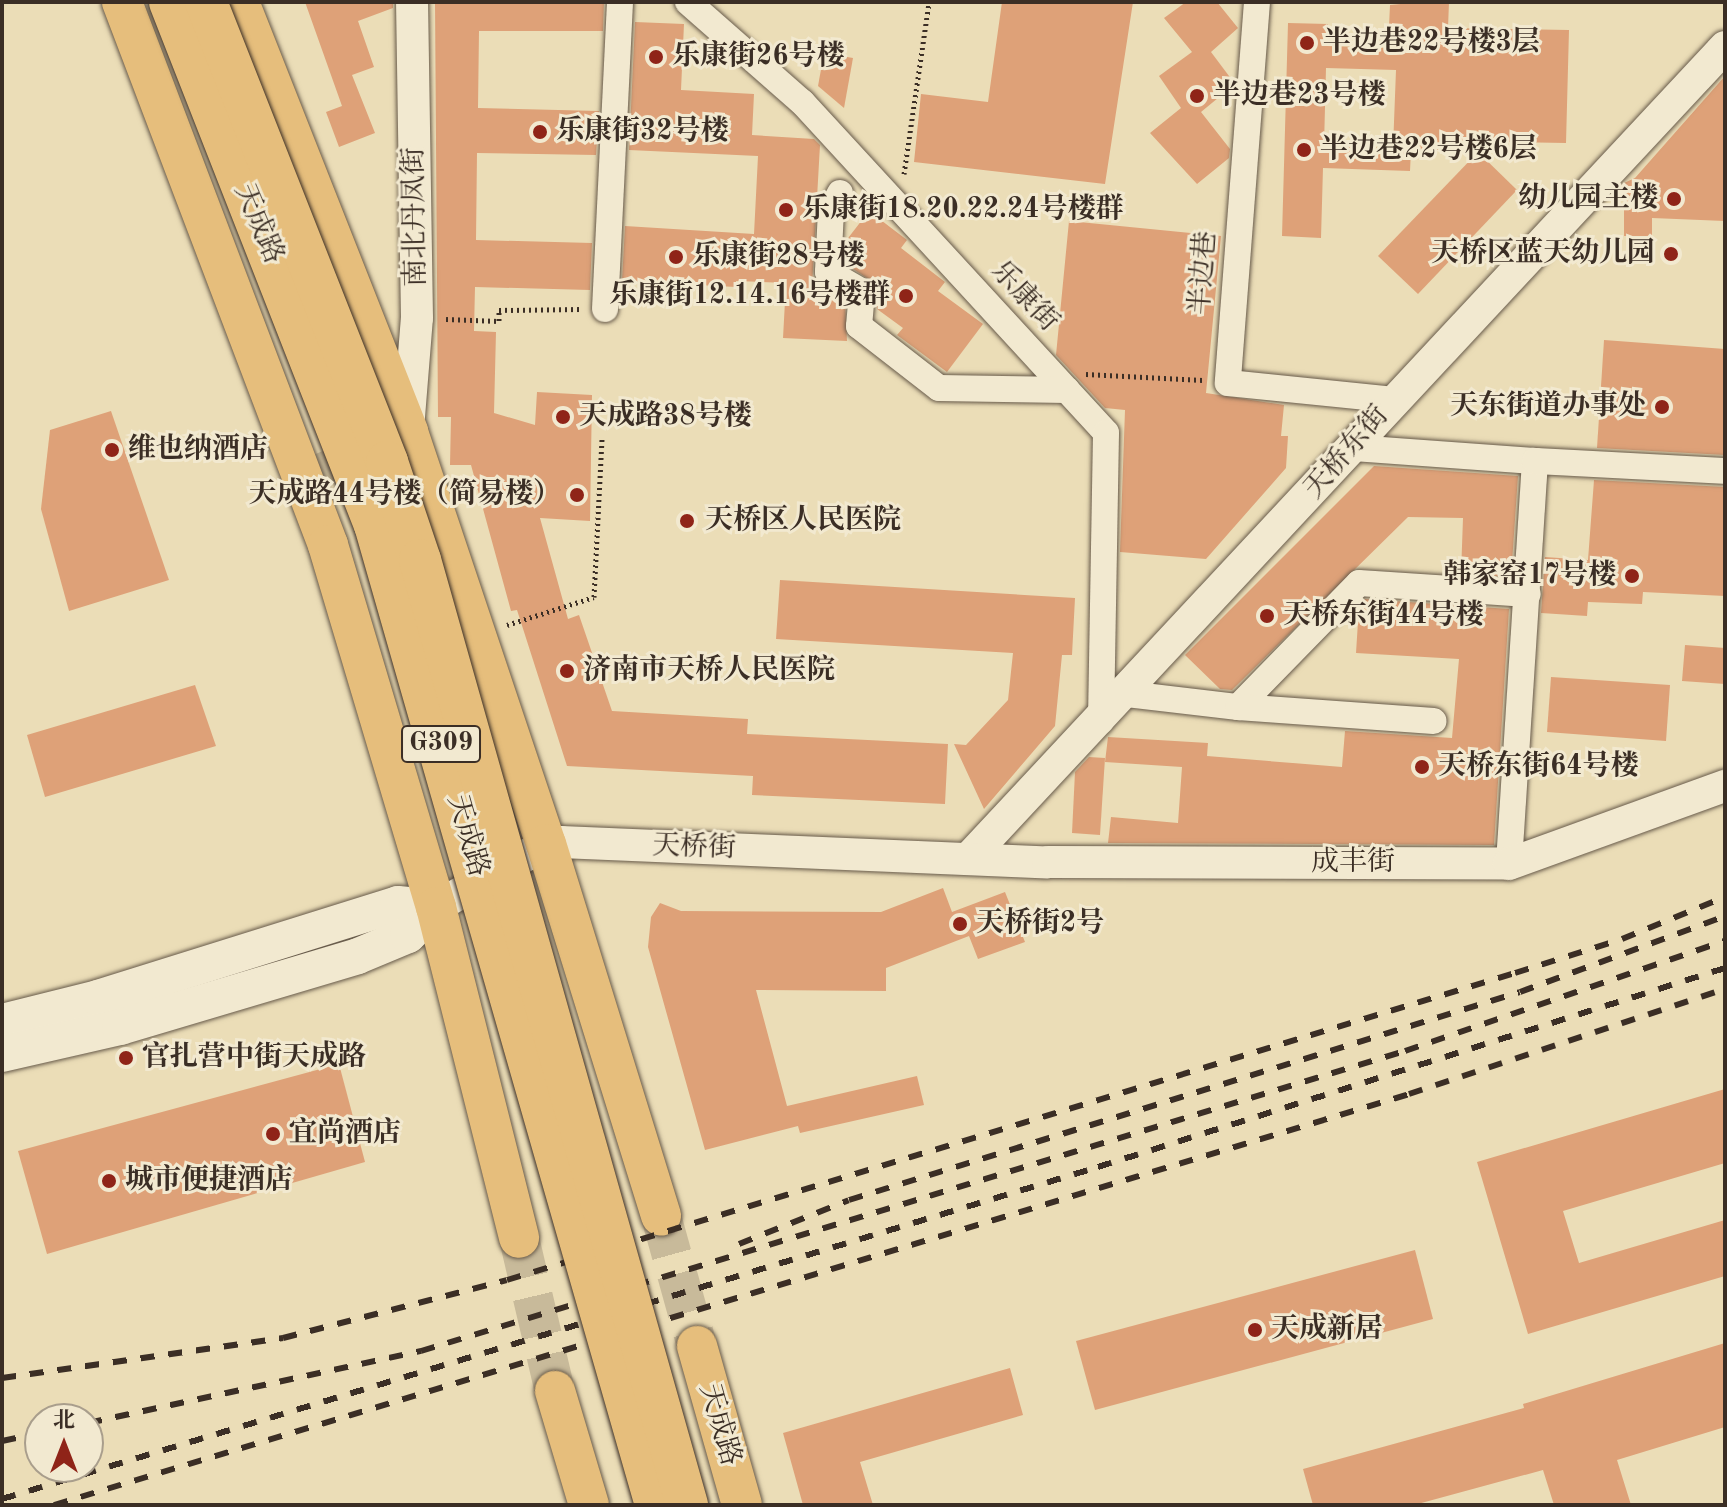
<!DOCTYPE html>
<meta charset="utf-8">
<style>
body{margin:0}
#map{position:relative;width:1727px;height:1507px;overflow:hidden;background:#ebddb7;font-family:"Old Standard TT","Noto Serif SC",serif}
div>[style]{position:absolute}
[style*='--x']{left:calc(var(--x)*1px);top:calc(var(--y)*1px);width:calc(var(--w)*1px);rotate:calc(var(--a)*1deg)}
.building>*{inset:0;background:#dea178}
.tertiary-tunnel>*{height:32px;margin-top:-16px;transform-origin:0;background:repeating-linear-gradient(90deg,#c8ba9a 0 32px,transparent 0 48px)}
.primary-tunnel>*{height:40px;margin-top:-20px;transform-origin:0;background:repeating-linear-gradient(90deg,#c8ba9a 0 40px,transparent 0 60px)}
.path>*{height:5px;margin-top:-2.5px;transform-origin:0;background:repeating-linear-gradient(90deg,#3b2e25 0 2px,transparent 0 6px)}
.roads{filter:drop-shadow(0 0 2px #675a4a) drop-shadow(0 0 2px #675a4a)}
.minor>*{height:26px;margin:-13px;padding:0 13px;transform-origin:13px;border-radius:13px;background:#f2e9d0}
.tertiary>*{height:32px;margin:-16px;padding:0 16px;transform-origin:16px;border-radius:16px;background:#f2e9d0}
.secondary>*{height:36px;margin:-18px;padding:0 18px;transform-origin:18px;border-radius:18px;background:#f2e9d0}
.primary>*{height:40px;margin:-20px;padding:0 20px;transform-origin:20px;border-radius:20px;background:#e6be7c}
.rail>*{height:6px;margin-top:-3px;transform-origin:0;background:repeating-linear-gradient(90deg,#3b2e25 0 14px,transparent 0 28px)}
.bridges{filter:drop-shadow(0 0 2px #3b2e25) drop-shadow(0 0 2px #3b2e25)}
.trunk-bridge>*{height:42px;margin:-21px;padding:0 21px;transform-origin:21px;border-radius:21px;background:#e6be7c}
.dots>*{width:22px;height:22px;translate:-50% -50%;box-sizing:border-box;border:4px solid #f2e9d0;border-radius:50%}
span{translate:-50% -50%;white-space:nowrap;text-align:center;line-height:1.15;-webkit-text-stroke:6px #f2e9d0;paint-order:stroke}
.shield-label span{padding:2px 6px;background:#f2e9d0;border:2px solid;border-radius:6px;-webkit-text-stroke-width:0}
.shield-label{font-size:26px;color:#3b2e25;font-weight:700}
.poi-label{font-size:28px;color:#3b2e25;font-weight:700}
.left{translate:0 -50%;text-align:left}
.right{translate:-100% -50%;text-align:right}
.street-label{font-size:28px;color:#3b2e25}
.frame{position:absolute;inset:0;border:4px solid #3b2e25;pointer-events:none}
.north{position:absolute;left:24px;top:1403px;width:80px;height:80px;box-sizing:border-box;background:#f2e9d0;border:2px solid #a99e8c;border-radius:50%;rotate:0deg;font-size:22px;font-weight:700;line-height:32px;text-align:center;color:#3b2e25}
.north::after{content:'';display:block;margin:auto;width:28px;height:36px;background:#8f2418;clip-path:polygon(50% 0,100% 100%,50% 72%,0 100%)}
</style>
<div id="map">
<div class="building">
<i style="clip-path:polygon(305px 2px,393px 2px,393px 8px,358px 21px,374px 67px,352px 75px,375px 133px,339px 147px,326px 112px,342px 106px)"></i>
<i style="clip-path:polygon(435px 2px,604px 2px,603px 31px,479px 31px,478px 108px,599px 111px,596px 155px,477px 153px,476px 240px,592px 243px,590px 290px,475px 287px,474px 331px,496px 332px,494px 413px,535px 425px,537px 392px,592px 395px,590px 521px,540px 518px,568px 619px,579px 615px,612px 711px,748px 719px,747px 734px,948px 744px,945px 804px,752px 795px,753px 776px,567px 766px,517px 610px,511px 611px,471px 465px,450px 465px,451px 417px,438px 417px)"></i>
<i style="clip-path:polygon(1002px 2px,1133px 2px,1105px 184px,914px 162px,921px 94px,988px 102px)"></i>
<i style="clip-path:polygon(1186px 2px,1217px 2px,1238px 28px,1211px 52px,1235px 84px,1201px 112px,1230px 149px,1229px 158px,1197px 184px,1150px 133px,1181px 108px,1159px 76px,1192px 52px,1164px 18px)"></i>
<i style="clip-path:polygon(evenodd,1422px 2px,1449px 2px,1448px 28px,1569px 30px,1566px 143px,1466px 141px,1477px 151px,1411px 150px,1410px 171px,1323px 168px,1321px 238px,1282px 236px,1288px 23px,1328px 24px,1327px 46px,1388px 48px,1390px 5px,1422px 2px,1326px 68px,1396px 70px,1393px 148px,1324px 146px,1326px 68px)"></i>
<i style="clip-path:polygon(635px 22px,684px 24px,681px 90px,754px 94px,752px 135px,814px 139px,820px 145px,812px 287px,816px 282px,845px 301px,847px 341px,783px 338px,786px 283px,736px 281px,736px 287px,622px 281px,625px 226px,754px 234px,758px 156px,629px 150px)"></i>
<i style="clip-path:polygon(824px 53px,853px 58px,844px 108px,818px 86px)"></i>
<i style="clip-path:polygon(1725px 76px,1725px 221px,1652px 218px,1652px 236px,1624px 236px,1624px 183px,1635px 178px)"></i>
<i style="clip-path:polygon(1478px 152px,1517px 190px,1418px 294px,1378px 256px)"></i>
<i style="clip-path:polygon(869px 211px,907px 240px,901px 248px,945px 282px,938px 291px,983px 324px,947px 372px,897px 335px,903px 328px,877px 309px,876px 284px,844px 263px,845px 242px)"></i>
<i style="clip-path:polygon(1069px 221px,1221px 236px,1206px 393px,1284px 405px,1281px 436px,1288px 436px,1286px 468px,1206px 559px,1120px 552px,1125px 410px,1105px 408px,1056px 355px)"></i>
<i style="clip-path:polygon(1604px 340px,1725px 349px,1725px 455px,1597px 448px)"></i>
<i style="clip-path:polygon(111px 411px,169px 580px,69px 611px,41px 509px,50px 430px)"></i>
<i style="clip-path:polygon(1374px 466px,1518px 476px,1511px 577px,1461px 574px,1463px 518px,1408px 517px,1232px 690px,1220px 689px,1185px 655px)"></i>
<i style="clip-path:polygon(1594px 480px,1725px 487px,1725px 596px,1643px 592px,1642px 604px,1588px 602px,1587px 616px,1541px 613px,1545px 557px,1588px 560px)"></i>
<i style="clip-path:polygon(780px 580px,1075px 598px,1072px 655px,1062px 655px,1055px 726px,984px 809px,954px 744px,966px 745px,1008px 700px,1013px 653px,776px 639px)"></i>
<i style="clip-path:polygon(1365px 599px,1509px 609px,1494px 845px,1108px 843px,1111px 817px,1178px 823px,1182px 767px,1105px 762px,1108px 737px,1208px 743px,1207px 756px,1342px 767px,1345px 731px,1452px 738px,1459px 659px,1356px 653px,1359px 606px)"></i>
<i style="clip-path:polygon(1685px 645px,1725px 648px,1725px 684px,1682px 681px)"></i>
<i style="clip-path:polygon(1551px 677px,1670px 685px,1666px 741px,1547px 732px)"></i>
<i style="clip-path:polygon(195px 685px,216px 746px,45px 797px,27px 735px)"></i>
<i style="clip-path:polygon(1089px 757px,1105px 758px,1100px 835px,1072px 833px,1075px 772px)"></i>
<i style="clip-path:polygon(943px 888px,952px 912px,1005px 892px,1025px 942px,978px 959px,969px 936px,886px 968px,886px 991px,756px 990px,787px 1106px,917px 1076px,924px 1105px,800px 1133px,798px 1126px,705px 1150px,648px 947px,651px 917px,660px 903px,681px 911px,881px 912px)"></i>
<i style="clip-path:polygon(339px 1064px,365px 1162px,47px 1254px,18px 1151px)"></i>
<i style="clip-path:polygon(1725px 1089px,1725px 1163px,1563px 1211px,1579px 1263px,1725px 1220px,1725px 1276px,1528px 1334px,1477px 1162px)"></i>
<i style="clip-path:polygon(1415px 1250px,1433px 1319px,1095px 1410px,1076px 1341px)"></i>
<i style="clip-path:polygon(1725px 1343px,1725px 1427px,1617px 1460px,1631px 1505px,1554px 1505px,1543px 1470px,1414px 1505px,1313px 1505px,1303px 1469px,1524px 1408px,1523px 1404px)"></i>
<i style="clip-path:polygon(1010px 1368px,1023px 1415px,860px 1462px,873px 1505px,803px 1505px,783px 1433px)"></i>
</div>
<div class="tertiary-tunnel">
<i style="--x:303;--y:477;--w:73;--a:-23.4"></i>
</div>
<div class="primary-tunnel">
<i style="--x:661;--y:1216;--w:135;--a:74.5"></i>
<i style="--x:519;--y:1238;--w:157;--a:76.8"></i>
</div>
<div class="path">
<i style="--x:904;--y:174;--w:174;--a:-81.7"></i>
<i style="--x:446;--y:319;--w:53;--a:2.2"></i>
<i style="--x:499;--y:321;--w:11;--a:-90"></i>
<i style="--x:499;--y:310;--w:82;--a:-0.7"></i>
<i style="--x:1086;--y:374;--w:117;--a:2.9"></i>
<i style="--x:507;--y:625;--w:91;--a:-17.8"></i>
<i style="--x:594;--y:597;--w:160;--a:-87.1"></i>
</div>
<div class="roads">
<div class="minor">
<i style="--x:688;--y:2;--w:152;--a:41.3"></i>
<i style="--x:802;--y:102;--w:449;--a:47.4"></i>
<i style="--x:1106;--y:433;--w:288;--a:91"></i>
<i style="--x:1257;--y:2;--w:382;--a:94.4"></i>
<i style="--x:1228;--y:383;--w:167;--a:5.8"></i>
<i style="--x:840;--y:193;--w:19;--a:118"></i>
<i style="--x:831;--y:210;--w:62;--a:92.8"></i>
<i style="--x:828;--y:272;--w:39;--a:30"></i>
<i style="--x:862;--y:292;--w:34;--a:95"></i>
<i style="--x:859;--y:326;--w:101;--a:37.8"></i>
<i style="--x:939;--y:388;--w:128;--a:0.9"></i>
<i style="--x:605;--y:309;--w:307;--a:-87.2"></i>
<i style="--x:1353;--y:448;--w:182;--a:4.1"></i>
<i style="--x:1535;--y:461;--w:404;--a:93.7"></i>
<i style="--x:1535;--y:461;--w:190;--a:3"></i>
<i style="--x:1127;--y:694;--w:112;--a:6.7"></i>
<i style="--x:1238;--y:707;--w:173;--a:-45.7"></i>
<i style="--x:1359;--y:583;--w:169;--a:3.7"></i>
<i style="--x:1238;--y:707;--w:196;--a:4.1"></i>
</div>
<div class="tertiary">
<i style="--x:408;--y:429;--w:111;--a:-85.4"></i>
<i style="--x:417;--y:318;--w:316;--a:-90.9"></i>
<i style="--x:968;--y:859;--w:1110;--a:-47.01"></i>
<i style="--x:436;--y:907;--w:127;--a:-29.8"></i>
<i style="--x:546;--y:844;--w:15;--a:-8"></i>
<i style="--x:561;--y:842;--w:487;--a:2.4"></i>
<i style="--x:1048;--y:862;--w:461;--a:0.2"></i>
<i style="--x:1509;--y:864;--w:230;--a:-19.9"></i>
</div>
<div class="secondary">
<i style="--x:2;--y:1022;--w:99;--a:-14"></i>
<i style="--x:98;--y:998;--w:314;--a:-17.4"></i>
<i style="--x:398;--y:904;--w:38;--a:5"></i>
<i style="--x:2;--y:1054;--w:121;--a:-12.9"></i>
<i style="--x:120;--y:1027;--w:248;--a:-16.6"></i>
<i style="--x:358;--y:956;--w:54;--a:-22.8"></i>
<i style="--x:408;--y:935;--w:40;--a:-45"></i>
</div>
<div class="primary">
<i style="--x:122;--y:2;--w:581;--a:69.22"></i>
<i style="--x:328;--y:545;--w:378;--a:73.4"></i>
<i style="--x:436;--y:907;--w:341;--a:75.9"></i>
<i style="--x:239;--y:2;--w:462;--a:68.5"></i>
<i style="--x:408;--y:432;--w:434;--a:71.5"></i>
<i style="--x:546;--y:844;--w:389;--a:72.8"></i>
<i style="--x:697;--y:1346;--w:165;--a:74.2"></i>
<i style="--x:555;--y:1391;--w:119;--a:73.4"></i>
</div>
</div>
<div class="rail">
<i style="--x:739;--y:1244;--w:118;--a:-21.8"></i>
<i style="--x:849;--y:1200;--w:702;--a:-17.22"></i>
<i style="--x:1520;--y:992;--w:219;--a:-20.3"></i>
<i style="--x:2;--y:1378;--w:284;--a:-8.1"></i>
<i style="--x:283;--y:1338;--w:231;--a:-14.5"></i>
<i style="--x:507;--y:1280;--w:1054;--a:-16.94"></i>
<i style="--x:1515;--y:973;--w:112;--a:-17.6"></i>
<i style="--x:1622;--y:939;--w:111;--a:-22.2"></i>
<i style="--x:88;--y:1423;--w:341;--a:-12.2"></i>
<i style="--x:421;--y:1351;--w:1029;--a:-16.96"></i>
<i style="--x:1405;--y:1051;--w:338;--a:-19"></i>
<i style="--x:2;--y:1441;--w:39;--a:-12"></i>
<i style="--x:2;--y:1499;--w:1145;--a:-16.85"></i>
<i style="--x:1098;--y:1167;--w:658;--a:-17.61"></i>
<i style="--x:54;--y:1505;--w:1416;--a:-16.87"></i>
<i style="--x:1409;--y:1094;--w:333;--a:-18.4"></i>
</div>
<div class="bridges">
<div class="trunk-bridge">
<i style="--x:170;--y:2;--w:562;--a:68.6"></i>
<i style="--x:375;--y:525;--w:1019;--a:74"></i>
<i style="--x:206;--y:2;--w:494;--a:68.5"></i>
<i style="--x:387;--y:462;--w:103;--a:71.4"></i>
<i style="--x:420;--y:560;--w:982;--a:74.22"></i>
</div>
</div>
<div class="dots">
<i style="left:1307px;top:43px;background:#8f2418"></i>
<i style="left:656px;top:57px;background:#8f2418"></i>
<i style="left:1197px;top:96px;background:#8f2418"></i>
<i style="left:540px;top:132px;background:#8f2418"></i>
<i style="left:1304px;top:150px;background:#8f2418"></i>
<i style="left:1674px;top:199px;background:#8f2418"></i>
<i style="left:786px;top:210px;background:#8f2418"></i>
<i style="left:1671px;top:254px;background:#8f2418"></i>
<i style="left:676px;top:257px;background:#8f2418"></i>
<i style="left:906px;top:296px;background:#8f2418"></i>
<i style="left:1662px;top:407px;background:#8f2418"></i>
<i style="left:563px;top:417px;background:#8f2418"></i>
<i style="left:112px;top:450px;background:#8f2418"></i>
<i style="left:577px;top:495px;background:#8f2418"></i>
<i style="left:687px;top:521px;background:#8f2418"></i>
<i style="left:1632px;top:576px;background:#8f2418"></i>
<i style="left:1267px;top:616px;background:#8f2418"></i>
<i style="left:567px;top:671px;background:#8f2418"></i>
<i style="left:1422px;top:767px;background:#8f2418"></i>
<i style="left:960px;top:924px;background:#8f2418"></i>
<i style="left:126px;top:1058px;background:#8f2418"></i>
<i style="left:273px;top:1134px;background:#8f2418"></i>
<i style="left:109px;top:1181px;background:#8f2418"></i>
<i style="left:1255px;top:1330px;background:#8f2418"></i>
</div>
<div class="shield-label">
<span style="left:441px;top:744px">G309</span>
</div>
<div class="poi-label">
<span class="left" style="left:1323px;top:43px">半边巷22号楼3层</span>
<span class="left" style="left:672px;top:57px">乐康街26号楼</span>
<span class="left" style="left:1213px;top:96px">半边巷23号楼</span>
<span class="left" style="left:556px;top:132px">乐康街32号楼</span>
<span class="left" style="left:1320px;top:150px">半边巷22号楼6层</span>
<span class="right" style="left:1658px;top:199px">幼儿园主楼</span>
<span class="left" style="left:802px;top:210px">乐康街18.20.22.24号楼群</span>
<span class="right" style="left:1655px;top:254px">天桥区蓝天幼儿园</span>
<span class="left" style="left:692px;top:257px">乐康街28号楼</span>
<span class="right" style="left:890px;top:296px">乐康街12.14.16号楼群</span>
<span class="right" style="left:1646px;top:407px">天东街道办事处</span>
<span class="left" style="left:579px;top:417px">天成路38号楼</span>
<span class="left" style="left:128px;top:450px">维也纳酒店</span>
<span class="right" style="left:561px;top:495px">天成路44号楼（简易楼）</span>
<span class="left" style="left:705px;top:521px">天桥区人民医院</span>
<span class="right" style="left:1616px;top:576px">韩家窑17号楼</span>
<span class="left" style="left:1283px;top:616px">天桥东街44号楼</span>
<span class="left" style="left:583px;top:671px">济南市天桥人民医院</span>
<span class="left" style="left:1438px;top:767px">天桥东街64号楼</span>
<span class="left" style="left:976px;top:924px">天桥街2号</span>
<span class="left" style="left:142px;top:1058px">官扎营中街天成路</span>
<span class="left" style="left:289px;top:1134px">宜尚酒店</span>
<span class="left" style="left:125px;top:1181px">城市便捷酒店</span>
<span class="left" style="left:1271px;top:1330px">天成新居</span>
</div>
<div class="street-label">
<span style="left:416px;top:217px;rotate:-91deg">南北丹凤街</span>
<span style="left:258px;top:224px;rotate:67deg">天成路</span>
<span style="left:1204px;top:273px;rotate:-86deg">半边巷</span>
<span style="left:1024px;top:297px;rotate:47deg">乐康街</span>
<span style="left:1347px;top:453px;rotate:-49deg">天桥东街</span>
<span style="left:467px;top:836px;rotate:74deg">天成路</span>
<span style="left:694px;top:848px;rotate:2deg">天桥街</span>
<span style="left:1353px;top:863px">成丰街</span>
<span style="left:719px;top:1425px;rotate:74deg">天成路</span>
</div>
<div class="frame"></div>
<div class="north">北</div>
</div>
